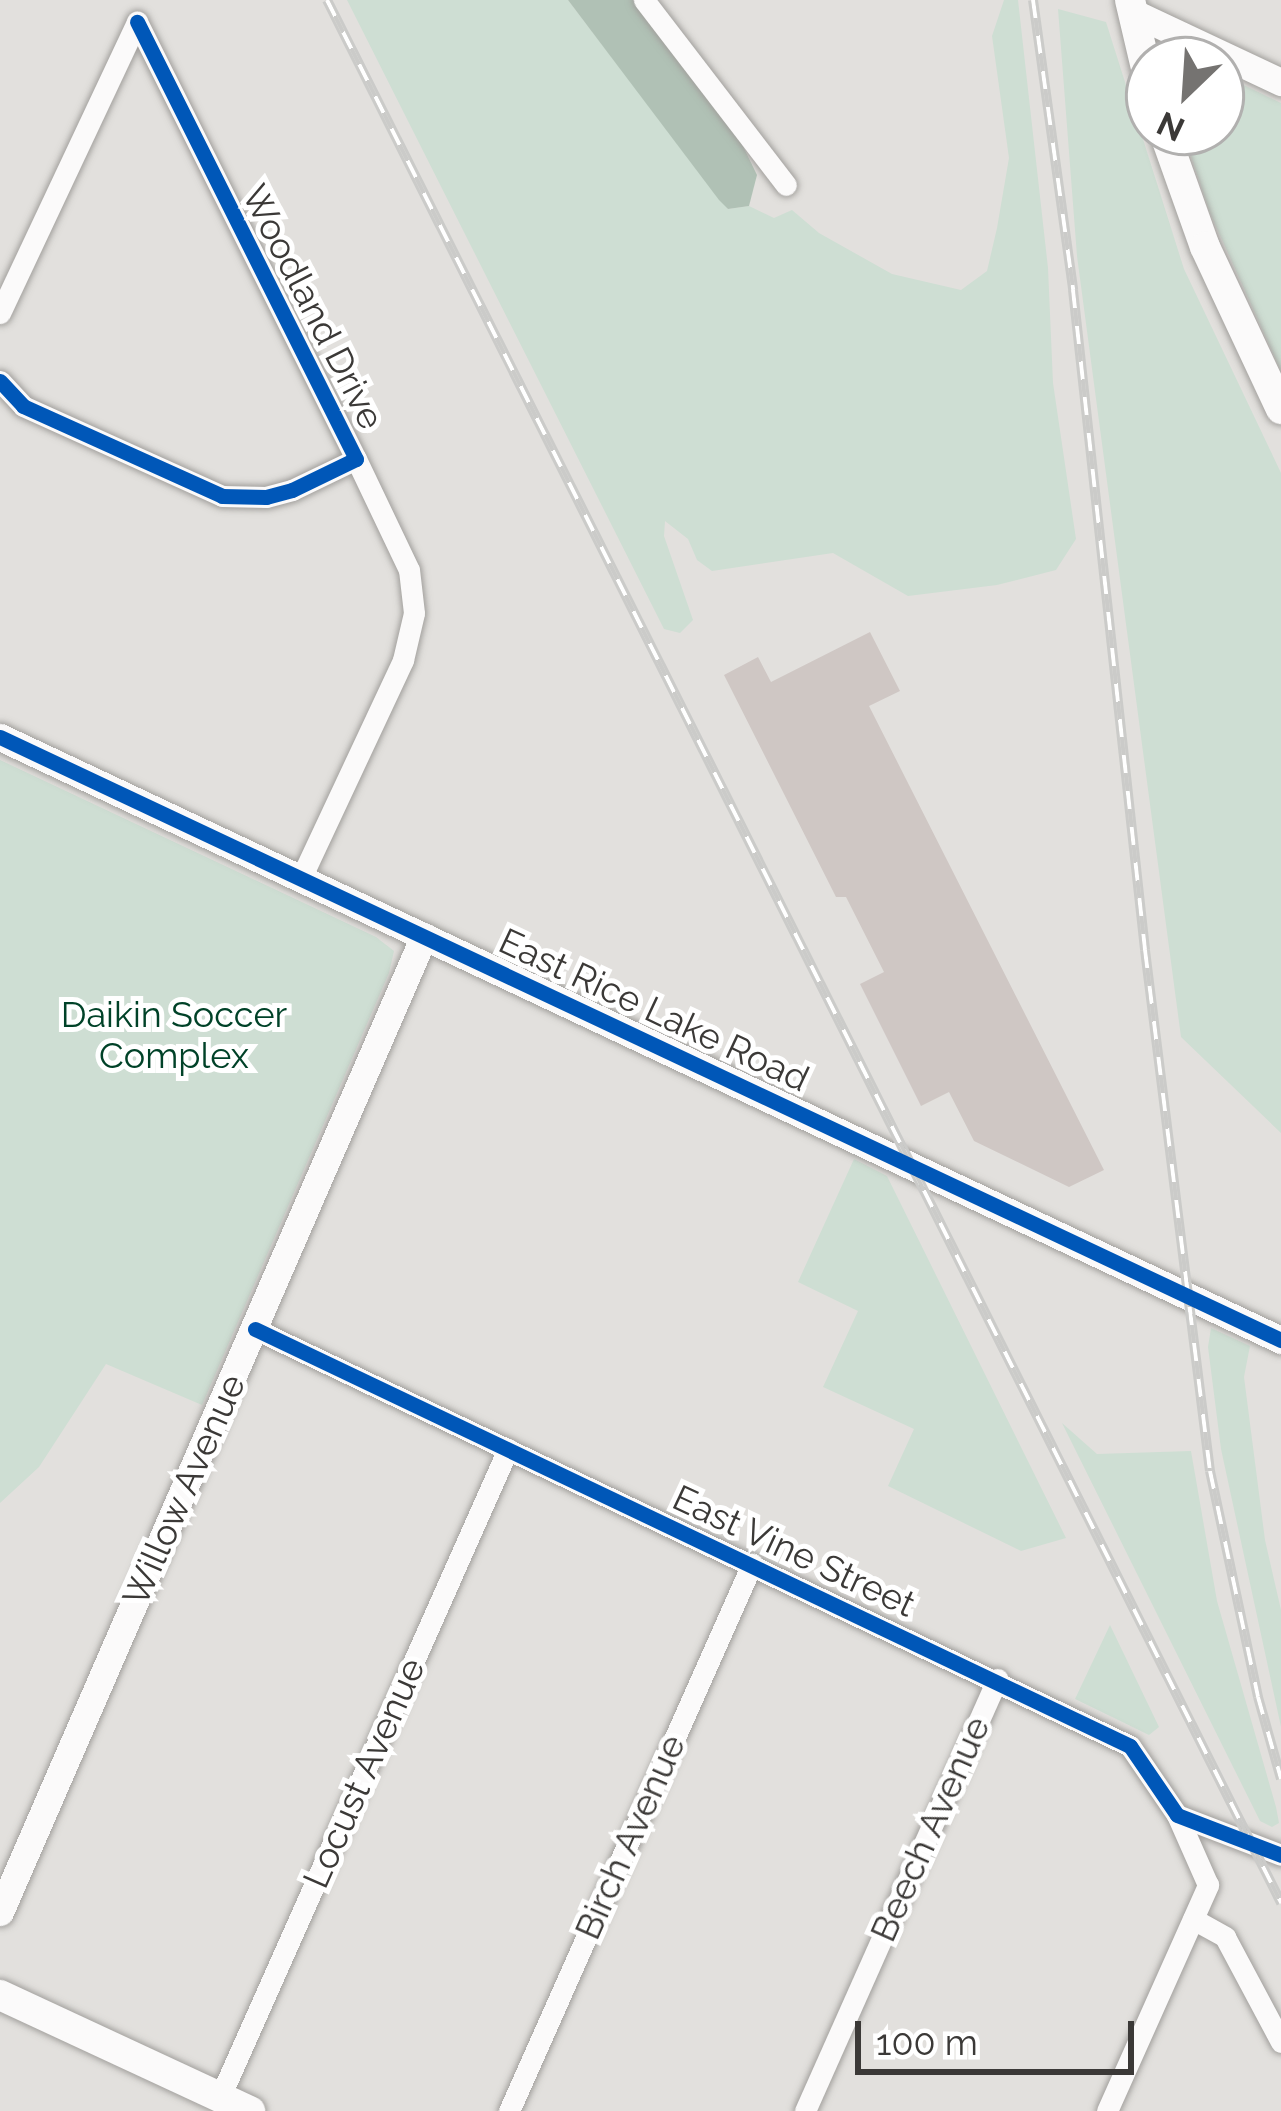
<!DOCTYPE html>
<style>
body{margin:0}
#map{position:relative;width:1281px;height:2111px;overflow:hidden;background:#e2e0dd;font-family:Raleway,sans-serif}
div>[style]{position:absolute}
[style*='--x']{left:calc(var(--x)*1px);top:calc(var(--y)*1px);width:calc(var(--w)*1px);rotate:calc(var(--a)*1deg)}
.green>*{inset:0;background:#ceded3}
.forest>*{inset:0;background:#b0c1b5}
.building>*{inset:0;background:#cfc7c4}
.roads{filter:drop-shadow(0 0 3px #a2a09d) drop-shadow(0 0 3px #a2a09d)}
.minor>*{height:21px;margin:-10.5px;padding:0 10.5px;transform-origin:10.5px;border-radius:10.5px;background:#fbfafa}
.tertiary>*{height:27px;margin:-13.5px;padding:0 13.5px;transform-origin:13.5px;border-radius:13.5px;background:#fbfafa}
.secondary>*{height:30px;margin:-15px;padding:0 15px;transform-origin:15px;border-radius:15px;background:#fbfafa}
.rail>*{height:10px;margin-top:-5px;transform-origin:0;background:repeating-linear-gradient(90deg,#fff 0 18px,#cbcbc9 0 36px);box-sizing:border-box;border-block:3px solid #cbcbc9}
.cycleway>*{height:15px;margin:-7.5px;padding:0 7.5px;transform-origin:7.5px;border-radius:7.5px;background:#0057b8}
span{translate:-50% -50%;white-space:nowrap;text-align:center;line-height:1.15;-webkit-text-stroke:10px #fff;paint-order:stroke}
.street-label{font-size:36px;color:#3b3937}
.park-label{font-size:36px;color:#004228}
.north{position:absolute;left:1125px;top:36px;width:120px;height:120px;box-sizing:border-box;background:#fff;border:3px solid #b1b0af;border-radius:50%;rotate:205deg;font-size:33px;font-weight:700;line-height:48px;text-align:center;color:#3b3937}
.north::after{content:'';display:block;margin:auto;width:42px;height:54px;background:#757371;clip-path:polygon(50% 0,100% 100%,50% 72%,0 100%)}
.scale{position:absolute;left:855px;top:2021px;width:279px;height:54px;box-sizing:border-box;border:6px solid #3b3937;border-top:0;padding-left:15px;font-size:36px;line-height:42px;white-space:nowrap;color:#3b3937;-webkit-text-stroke:9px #fff;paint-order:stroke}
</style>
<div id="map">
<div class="green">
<i style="clip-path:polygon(347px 0,568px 0,728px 209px,749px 206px,774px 218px,792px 210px,819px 233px,892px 274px,961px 290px,987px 271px,997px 228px,1009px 158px,992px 36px,1004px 0,1018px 0,1048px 268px,1053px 383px,1076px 539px,1056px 570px,997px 585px,908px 596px,833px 553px,712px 571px,697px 560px,688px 539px,665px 521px,664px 536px,693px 620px,680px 633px,664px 629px)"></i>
<i style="clip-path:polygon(1058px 9px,1106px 22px,1184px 269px,1281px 473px,1281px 1133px,1181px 1037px,1077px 256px)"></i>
<i style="clip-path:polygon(1221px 74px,1281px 103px,1281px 371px,1210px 213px,1183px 132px,1221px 132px)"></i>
<i style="clip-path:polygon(0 760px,376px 937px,394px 951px,389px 973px,202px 1405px,106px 1364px,39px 1467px,0 1503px)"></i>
<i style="clip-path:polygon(854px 1159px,887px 1176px,1066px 1538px,1021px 1551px,888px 1486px,914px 1429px,823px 1387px,858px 1311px,798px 1282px)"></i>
<i style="clip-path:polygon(1211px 1328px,1250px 1346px,1244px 1377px,1265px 1540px,1281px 1610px,1281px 1727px,1221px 1449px,1208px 1347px)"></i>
<i style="clip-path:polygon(1062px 1423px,1097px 1454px,1191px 1451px,1217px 1601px,1276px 1807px,1279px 1823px,1272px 1827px,1260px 1821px)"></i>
<i style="clip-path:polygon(1110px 1625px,1159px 1727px,1149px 1735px,1075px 1699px)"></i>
</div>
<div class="forest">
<i style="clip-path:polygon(568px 0,633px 0,741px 142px,757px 175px,749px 206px,728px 209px,719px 200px)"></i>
</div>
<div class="building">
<i style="clip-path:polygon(870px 632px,900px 691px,869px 706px,1104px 1170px,1069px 1187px,974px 1141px,949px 1092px,921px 1106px,860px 984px,884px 972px,846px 897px,836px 897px,724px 675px,758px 657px,771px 682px)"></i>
</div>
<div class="roads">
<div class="minor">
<i style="--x:644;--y:0;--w:233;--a:52.5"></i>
<i style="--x:0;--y:313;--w:322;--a:-64.8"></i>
<i style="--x:0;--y:381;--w:34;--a:47"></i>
<i style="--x:23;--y:406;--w:218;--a:24.3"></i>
<i style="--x:222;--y:496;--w:44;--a:1.3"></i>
<i style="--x:266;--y:497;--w:27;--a:-15"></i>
<i style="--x:292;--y:490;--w:71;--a:-25.8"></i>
<i style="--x:356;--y:459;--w:489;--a:-116.6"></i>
<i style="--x:301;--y:878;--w:241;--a:-64.9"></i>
<i style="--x:403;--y:660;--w:48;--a:-76.8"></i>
<i style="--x:414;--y:613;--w:43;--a:-96.6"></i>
<i style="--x:409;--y:570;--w:123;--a:-115.5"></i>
<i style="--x:255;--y:1329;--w:969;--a:25.48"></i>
<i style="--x:1130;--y:1746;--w:83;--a:55.7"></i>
<i style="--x:1177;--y:1815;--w:111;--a:21"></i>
<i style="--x:1193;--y:1919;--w:37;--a:29"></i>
<i style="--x:1225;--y:1937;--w:119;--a:61.9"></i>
<i style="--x:220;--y:2097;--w:709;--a:-66.04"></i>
<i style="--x:509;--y:2111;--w:599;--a:-66.05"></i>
<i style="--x:805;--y:2111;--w:473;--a:-66"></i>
<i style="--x:1107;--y:2111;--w:248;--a:-65.9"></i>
<i style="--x:1208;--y:1885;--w:77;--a:-113.9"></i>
</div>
<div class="tertiary">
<i style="--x:1132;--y:12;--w:165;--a:25.2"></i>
<i style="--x:0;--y:737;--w:1416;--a:25.21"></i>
<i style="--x:0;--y:1912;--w:1064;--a:-66.52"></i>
</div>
<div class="secondary">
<i style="--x:1130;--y:0;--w:83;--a:76.8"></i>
<i style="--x:1164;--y:132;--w:122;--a:70.4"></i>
<i style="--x:1205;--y:247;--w:179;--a:64.9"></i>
<i style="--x:0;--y:1995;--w:276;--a:24.9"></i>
</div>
</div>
<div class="rail">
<i style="--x:327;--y:0;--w:2129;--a:63.37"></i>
<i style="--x:1033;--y:0;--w:293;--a:82.1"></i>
<i style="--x:1073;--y:290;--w:664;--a:83.77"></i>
<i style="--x:1145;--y:950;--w:525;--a:82.89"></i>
<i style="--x:1210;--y:1471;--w:231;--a:78"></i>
<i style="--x:1258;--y:1697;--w:85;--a:74.3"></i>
</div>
<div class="cycleway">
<i style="--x:0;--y:381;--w:34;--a:47"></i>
<i style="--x:23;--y:406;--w:218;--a:24.3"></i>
<i style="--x:222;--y:496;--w:44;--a:1.3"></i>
<i style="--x:266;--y:497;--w:27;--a:-15"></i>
<i style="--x:292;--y:490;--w:71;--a:-25.8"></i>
<i style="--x:356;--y:459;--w:489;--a:-116.6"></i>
<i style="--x:0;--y:737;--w:1416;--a:25.21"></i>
<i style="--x:255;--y:1329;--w:969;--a:25.48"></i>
<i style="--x:1130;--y:1746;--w:83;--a:55.7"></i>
<i style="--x:1177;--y:1815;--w:111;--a:21"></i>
</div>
<div class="street-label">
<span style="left:313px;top:307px;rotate:63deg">Woodland Drive</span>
<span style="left:654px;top:1010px;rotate:25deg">East Rice Lake Road</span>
<span style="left:184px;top:1490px;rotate:-66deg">Willow Avenue</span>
<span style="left:794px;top:1551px;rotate:25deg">East Vine Street</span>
<span style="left:364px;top:1773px;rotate:-66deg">Locust Avenue</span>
<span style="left:930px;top:1829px;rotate:-66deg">Beech Avenue</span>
<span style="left:630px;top:1837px;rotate:-66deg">Birch Avenue</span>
</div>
<div class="park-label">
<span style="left:174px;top:1035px">Daikin Soccer<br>Complex</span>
</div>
<div class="north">N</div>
<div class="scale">100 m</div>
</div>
